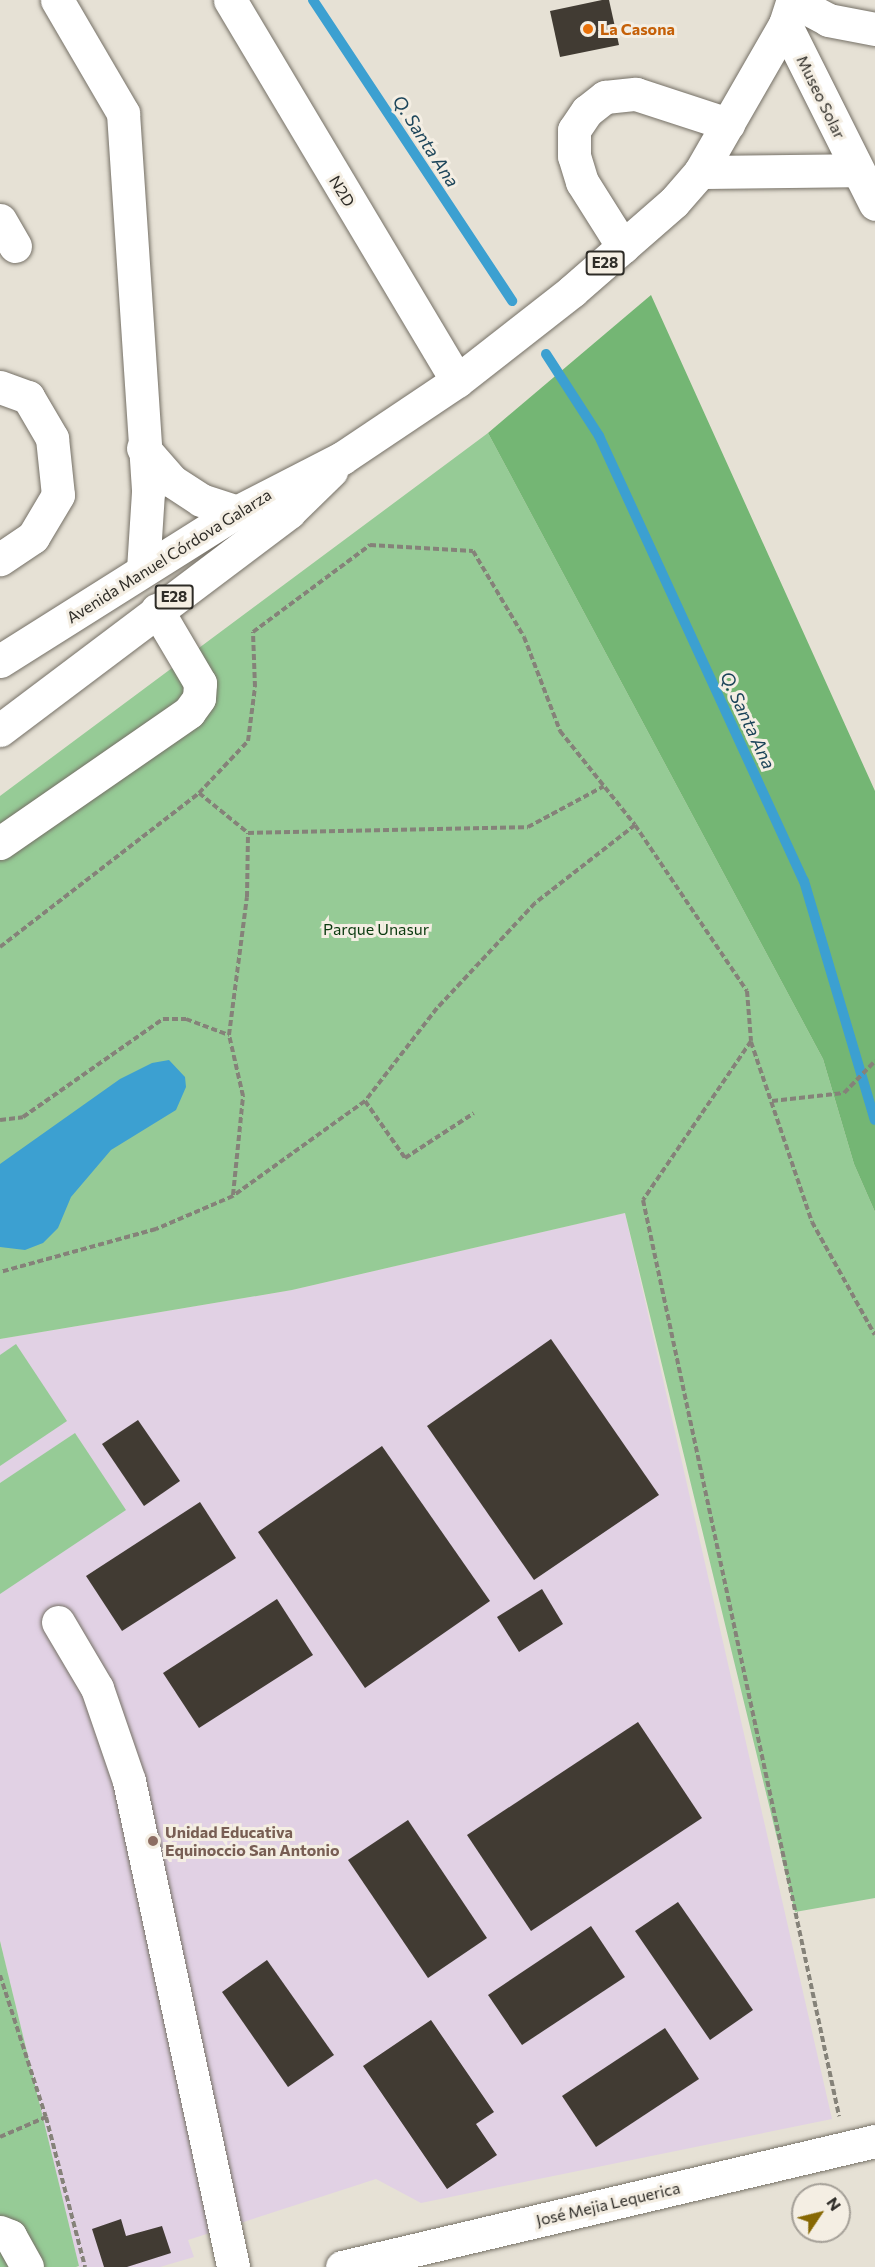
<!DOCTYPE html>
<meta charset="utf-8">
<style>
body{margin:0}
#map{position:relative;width:875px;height:2267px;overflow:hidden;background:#e6e1d5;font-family:Commissioner,sans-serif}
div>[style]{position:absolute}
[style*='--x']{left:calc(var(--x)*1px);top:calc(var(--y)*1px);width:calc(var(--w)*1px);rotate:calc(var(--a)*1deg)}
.education>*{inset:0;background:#e1d1e4}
.green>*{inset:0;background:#96cb96}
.forest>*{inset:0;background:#74b674}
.water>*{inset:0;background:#3ca0d1}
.stream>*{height:10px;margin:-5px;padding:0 5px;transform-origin:5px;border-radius:5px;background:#3ca0d1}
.building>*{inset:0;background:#413b33}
.path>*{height:4px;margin-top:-2px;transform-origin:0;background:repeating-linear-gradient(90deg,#858279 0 6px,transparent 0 9px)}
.roads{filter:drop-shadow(0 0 2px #757066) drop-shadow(0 0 2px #757066)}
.minor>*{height:33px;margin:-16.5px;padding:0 16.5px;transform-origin:16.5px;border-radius:16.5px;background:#fff}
.major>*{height:33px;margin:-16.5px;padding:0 16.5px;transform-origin:16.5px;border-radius:16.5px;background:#fff}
.dots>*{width:16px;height:16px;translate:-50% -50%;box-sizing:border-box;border:3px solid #f4eee3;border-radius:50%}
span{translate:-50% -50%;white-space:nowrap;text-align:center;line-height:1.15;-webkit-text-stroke:6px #f4eee3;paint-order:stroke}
.shield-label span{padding:2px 4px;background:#f4eee3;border:2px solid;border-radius:4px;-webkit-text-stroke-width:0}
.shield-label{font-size:15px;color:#2e2c27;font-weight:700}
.food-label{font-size:16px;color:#c56008;font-weight:700}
.left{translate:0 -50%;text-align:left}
.street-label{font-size:16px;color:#2e2c27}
.park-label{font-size:16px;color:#0a3a0f}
.education-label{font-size:16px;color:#785e54;font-weight:700}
.water-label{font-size:18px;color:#1c455a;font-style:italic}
.north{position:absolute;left:791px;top:2183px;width:60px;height:60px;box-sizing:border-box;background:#f4eee3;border:2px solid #a5a098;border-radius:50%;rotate:55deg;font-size:16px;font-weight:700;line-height:24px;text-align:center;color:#2e2c27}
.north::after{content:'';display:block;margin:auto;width:21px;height:27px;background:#876803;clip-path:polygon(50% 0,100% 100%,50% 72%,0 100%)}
</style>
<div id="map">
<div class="education">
<i style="clip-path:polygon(625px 1213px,832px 2119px,421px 2203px,376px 2179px,188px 2240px,194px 2257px,160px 2267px,79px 2267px,0 1941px,0 1339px,292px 1290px)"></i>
</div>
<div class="green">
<i style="clip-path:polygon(488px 433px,823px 1059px,854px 1164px,875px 1212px,875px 1898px,795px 1912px,625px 1213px,292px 1290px,0 1339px,0 796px)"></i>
<i style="clip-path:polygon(16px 1344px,67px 1421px,0 1466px,0 1355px)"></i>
<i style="clip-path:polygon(75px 1433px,126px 1510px,0 1594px,0 1483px)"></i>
<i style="clip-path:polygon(0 1941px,79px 2266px,76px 2267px,0 2267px)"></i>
</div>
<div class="forest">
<i style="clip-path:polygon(651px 295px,875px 791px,875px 1212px,854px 1164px,823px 1059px,488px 433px)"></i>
</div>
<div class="water">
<i style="clip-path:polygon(169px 1060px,185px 1077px,186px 1087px,176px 1110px,111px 1150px,71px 1197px,58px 1228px,43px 1243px,25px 1250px,0 1247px,0 1164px,120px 1079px,152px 1063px)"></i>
</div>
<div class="stream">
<i style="--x:313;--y:0;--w:361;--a:56.5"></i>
<i style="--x:546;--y:354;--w:98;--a:57.1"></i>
<i style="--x:599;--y:436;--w:490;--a:65.3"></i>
<i style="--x:804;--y:881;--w:249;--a:73.5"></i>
</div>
<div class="building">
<i style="clip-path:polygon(602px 0,609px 0,619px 45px,560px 57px,550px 11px)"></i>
<i style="clip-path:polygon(551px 1339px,659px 1495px,534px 1580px,427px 1426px)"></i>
<i style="clip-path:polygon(138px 1420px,180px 1481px,144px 1506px,102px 1444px)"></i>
<i style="clip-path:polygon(382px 1446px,490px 1601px,365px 1688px,258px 1532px)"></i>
<i style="clip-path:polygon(200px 1502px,236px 1558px,122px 1631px,86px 1576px)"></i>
<i style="clip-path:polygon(542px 1589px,563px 1624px,519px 1652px,497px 1617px)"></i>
<i style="clip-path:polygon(277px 1599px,313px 1655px,199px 1728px,163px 1673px)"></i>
<i style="clip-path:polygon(638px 1722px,702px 1818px,531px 1931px,467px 1835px)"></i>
<i style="clip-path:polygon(408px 1820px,487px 1938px,428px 1978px,348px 1860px)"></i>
<i style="clip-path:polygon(678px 1902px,753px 2010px,710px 2040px,635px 1931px)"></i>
<i style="clip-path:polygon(591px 1926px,625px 1977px,522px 2045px,488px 1995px)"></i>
<i style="clip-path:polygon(267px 1960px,334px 2055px,288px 2087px,222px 1992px)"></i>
<i style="clip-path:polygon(431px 2020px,494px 2112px,476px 2124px,497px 2155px,447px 2189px,363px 2066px)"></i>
<i style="clip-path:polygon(665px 2028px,699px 2079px,596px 2147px,562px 2096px)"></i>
<i style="clip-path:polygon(121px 2219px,126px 2236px,162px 2226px,171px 2253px,127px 2267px,104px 2267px,92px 2229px)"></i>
</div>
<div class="path">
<i style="--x:199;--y:793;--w:63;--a:39.2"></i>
<i style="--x:248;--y:833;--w:280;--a:-1.2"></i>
<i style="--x:528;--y:827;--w:86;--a:-28.3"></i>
<i style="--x:635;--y:825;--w:200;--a:56"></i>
<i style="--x:747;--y:991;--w:50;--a:85.4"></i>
<i style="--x:751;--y:1041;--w:192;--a:124.2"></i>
<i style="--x:643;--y:1200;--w:937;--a:77.92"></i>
<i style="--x:0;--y:947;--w:252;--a:-37.7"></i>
<i style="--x:199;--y:793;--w:71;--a:-46.7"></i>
<i style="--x:248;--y:741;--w:54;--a:-82.6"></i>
<i style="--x:255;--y:687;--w:55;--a:-92.1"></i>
<i style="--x:253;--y:632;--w:146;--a:-36.6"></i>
<i style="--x:370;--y:545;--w:103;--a:3.3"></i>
<i style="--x:473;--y:551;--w:100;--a:59.3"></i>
<i style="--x:524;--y:637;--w:101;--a:69"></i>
<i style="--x:560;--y:731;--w:120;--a:51.4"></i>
<i style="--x:635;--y:825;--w:127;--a:142"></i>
<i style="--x:535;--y:903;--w:144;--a:133"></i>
<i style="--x:437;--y:1008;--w:118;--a:127.7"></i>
<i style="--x:365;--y:1101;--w:163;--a:144.3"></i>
<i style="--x:233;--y:1196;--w:84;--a:156.8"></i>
<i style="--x:156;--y:1229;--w:162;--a:164.6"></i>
<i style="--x:751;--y:1042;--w:190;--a:71.3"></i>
<i style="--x:812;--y:1222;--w:129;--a:60.9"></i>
<i style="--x:365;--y:1101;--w:70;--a:54.9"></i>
<i style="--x:405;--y:1158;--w:82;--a:-33.1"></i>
<i style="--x:772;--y:1101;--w:72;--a:-6.3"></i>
<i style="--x:844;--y:1093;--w:45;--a:-45.9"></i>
<i style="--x:0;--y:1120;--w:23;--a:-7"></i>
<i style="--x:23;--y:1117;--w:171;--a:-35"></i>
<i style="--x:163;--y:1019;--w:23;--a:0"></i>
<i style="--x:186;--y:1019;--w:46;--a:20.4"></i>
<i style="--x:233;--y:1195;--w:100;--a:-84.2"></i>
<i style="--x:243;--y:1096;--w:63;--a:-102.9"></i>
<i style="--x:229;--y:1035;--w:139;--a:-82.6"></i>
<i style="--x:247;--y:897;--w:64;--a:-89.1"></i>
<i style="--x:0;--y:1975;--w:149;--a:72.1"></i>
<i style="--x:46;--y:2117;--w:155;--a:75.4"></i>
<i style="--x:0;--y:2137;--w:50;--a:-23.5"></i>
</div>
<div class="roads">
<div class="minor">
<i style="--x:57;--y:0;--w:131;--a:59.7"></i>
<i style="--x:123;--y:113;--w:380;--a:86.2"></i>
<i style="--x:148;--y:492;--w:78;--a:93.7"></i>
<i style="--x:230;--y:0;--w:443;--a:59.2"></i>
<i style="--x:793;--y:1;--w:40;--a:28"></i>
<i style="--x:828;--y:20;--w:48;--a:10.8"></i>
<i style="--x:785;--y:24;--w:201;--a:63.4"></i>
<i style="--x:700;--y:172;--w:157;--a:-0.7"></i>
<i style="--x:0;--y:220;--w:30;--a:60"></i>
<i style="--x:623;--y:247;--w:77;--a:-122.2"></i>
<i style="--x:582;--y:182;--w:27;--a:-107"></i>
<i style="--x:574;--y:156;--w:26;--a:-90"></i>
<i style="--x:574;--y:130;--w:23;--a:-56"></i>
<i style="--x:587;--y:111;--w:23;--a:-38"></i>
<i style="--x:605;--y:97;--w:31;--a:-6"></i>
<i style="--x:636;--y:94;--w:97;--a:18.1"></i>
<i style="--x:0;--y:387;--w:30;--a:20"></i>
<i style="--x:28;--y:397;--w:48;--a:59.7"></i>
<i style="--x:52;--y:438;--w:57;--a:84"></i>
<i style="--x:58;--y:495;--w:49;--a:120.8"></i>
<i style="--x:33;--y:537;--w:40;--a:146"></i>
<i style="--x:143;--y:448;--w:44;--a:48.7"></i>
<i style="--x:172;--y:481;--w:35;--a:33"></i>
<i style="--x:201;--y:500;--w:38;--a:18"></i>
<i style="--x:0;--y:843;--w:230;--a:-34.7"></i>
<i style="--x:189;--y:712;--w:17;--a:-54"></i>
<i style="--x:199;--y:698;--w:15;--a:-86"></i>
<i style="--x:200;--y:683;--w:85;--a:-120.5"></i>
<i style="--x:58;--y:1622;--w:77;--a:59.4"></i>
<i style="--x:97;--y:1688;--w:98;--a:71"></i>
<i style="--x:129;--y:1781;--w:497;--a:77.9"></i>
<i style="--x:0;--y:2232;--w:11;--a:22"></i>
<i style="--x:10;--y:2236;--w:35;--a:61"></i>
<i style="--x:342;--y:2267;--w:548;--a:-13.3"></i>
</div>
<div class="major">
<i style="--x:0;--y:661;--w:280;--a:-32.2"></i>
<i style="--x:237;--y:512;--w:118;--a:-27.2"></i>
<i style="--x:342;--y:458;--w:138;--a:-33.8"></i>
<i style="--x:457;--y:381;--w:146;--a:-38"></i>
<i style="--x:572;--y:291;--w:135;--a:-41.1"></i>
<i style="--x:674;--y:202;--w:40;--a:-49"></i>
<i style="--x:700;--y:172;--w:171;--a:-60.1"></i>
<i style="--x:785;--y:24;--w:25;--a:-72"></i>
<i style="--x:0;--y:730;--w:362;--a:-37"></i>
<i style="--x:289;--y:512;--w:59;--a:-44.3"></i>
</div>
</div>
<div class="dots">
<i style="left:588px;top:29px;background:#e8710a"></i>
<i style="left:153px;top:1841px;background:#8d6e63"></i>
</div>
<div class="shield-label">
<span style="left:605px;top:263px">E28</span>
<span style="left:174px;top:597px">E28</span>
</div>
<div class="food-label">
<span class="left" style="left:600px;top:29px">La Casona</span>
</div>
<div class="street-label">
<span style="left:821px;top:97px;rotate:64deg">Museo Solar</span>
<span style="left:342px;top:191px;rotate:59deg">N2D</span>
<span style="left:169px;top:556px;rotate:-32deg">Avenida Manuel Córdova Galarza</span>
<span style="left:608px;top:2204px;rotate:-13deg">José Mejia Lequerica</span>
</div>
<div class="park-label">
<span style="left:376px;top:929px">Parque Unasur</span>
</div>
<div class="education-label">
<span class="left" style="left:165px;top:1841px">Unidad Educativa<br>Equinoccio San Antonio</span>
</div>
<div class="water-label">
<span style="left:426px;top:141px;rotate:57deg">Q. Santa Ana</span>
<span style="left:748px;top:720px;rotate:65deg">Q. Santa Ana</span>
</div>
<div class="north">N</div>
</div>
